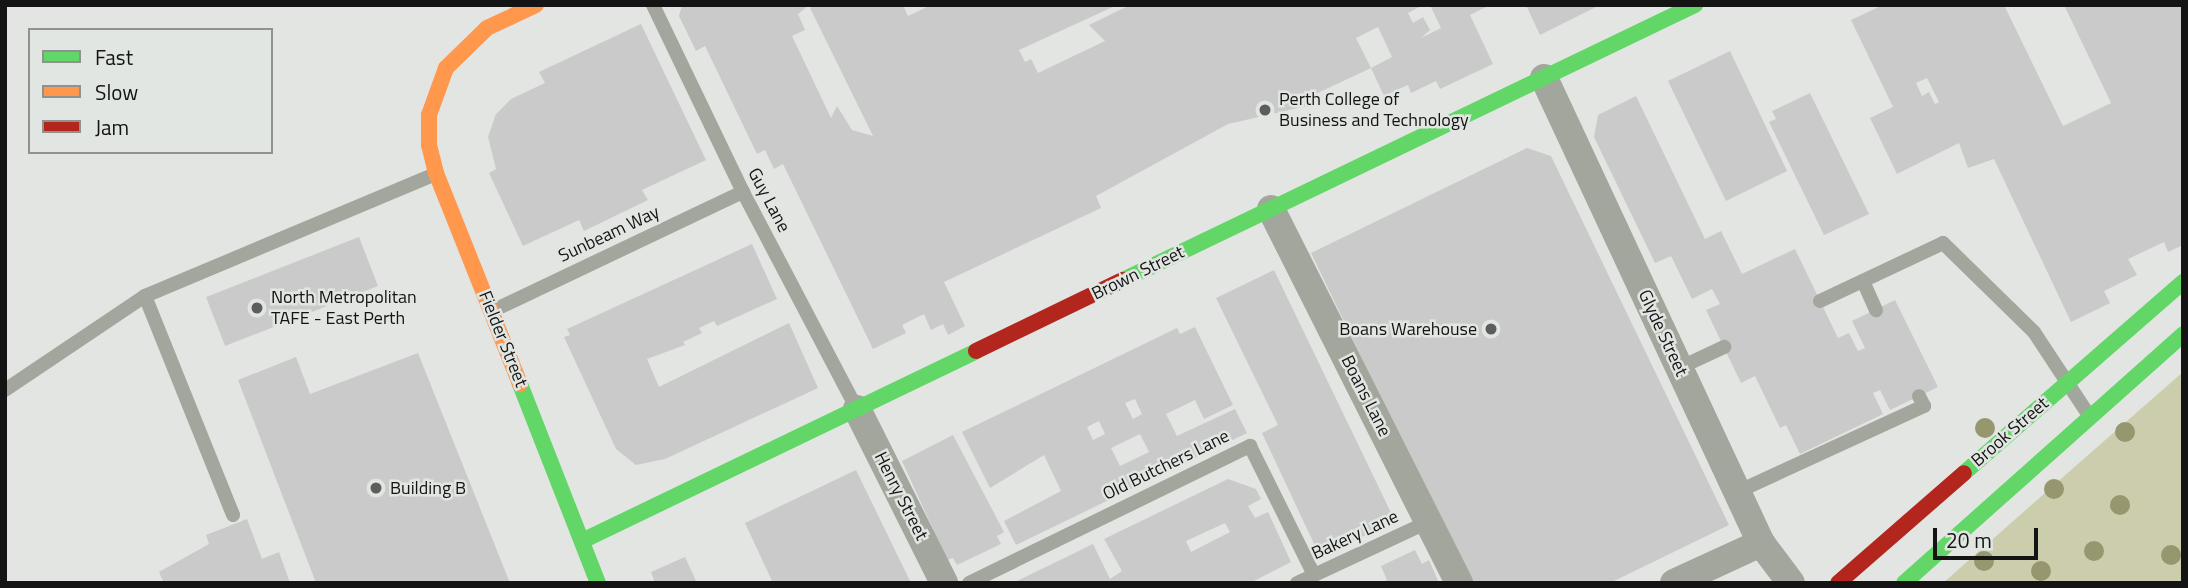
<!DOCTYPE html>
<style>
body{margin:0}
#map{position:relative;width:2188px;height:588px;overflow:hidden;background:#e3e5e3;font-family:"Titillium Web",sans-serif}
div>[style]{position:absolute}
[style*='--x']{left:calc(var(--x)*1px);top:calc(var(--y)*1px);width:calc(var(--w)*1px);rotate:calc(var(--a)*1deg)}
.green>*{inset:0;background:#cbcdad}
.building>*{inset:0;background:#c9cac9}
.lane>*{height:14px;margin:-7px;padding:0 7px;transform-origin:7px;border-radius:7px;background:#a2a69d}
.street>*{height:28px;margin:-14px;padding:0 14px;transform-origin:14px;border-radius:14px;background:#a2a69d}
.fast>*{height:16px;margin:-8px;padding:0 8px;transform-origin:8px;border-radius:8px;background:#63d668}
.slow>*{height:16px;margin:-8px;padding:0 8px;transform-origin:8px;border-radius:8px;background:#ff974d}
.jam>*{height:16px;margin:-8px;padding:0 8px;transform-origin:8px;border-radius:8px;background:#b3261e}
.trees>*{width:20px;height:20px;margin:-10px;border-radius:50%;background:#97976f}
.dots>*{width:19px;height:19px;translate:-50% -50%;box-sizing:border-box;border:4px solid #e2e6e2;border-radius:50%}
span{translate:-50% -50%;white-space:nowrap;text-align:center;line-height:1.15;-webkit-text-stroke:5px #e2e6e2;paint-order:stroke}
.poi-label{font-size:18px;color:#131413}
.left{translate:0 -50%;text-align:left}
.right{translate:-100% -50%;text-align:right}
.street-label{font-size:18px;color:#131413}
.frame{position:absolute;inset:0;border:7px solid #131413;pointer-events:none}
.legend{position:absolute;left:28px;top:28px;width:245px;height:126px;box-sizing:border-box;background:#e2e6e2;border:2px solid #8f928f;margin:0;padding:9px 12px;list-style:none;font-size:21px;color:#131413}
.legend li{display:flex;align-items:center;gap:14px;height:35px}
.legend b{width:35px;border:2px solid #8f928f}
.scale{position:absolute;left:1933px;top:528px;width:105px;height:32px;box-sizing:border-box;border:4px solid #131413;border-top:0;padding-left:9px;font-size:21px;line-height:24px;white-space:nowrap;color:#131413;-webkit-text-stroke:5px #e2e6e2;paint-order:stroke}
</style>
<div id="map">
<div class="green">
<i style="clip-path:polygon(2183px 372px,2183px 583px,1943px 583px,2079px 463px)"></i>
</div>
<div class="building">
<i style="clip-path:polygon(682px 5px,809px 5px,798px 14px,805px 30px,792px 36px,831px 118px,837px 106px,852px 130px,873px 136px,810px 8px,815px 5px,903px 5px,908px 16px,931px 5px,1117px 5px,1019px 50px,1025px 62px,1031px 59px,1038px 73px,1105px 41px,1089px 25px,1130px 5px,1423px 5px,1408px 13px,1413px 23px,1423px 17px,1430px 30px,1421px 38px,1441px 28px,1430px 5px,1490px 5px,1470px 15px,1493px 64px,1440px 89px,1436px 81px,1411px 93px,1408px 85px,1384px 96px,1371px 68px,1392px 57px,1378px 27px,1356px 38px,1371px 68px,1307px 98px,1311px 105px,1228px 124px,1096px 196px,1101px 208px,944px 282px,965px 326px,948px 335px,943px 324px,931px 330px,924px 314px,902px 325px,906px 333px,873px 349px,783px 164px,774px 169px,765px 150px,757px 154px,705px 46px,696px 51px,679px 16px)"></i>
<i style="clip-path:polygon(1526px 5px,1600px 5px,1540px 35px)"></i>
<i style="clip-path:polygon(evenodd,1883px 5px,2004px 5px,2063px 126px,2111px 103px,2064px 5px,2183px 5px,2183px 245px,2168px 252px,2164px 242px,2128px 259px,2137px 275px,2104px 291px,2110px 303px,2071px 322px,1994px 159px,1968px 168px,1959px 143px,1897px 174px,1870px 118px,1893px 107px,1851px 20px,1883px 5px,1927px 78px,1939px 102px,1935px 104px,1929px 92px,1922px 96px,1916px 83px,1927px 78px)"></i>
<i style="clip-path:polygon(641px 24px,706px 160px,642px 190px,648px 200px,584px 231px,579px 220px,523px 246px,489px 173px,496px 169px,488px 137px,496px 114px,511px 99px,545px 83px,539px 72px)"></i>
<i style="clip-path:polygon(1730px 51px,1787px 171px,1726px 201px,1668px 81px)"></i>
<i style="clip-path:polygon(1810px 93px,1869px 214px,1824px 235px,1769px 122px,1776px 119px,1772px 111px)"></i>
<i style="clip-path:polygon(1636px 96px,1705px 239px,1721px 231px,1742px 274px,1795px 249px,1838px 338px,1849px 333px,1858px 351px,1865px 348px,1852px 321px,1895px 300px,1938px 387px,1890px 410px,1880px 390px,1873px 393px,1883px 414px,1800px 454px,1786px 425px,1780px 428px,1755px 376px,1741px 383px,1706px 310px,1720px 304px,1712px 289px,1692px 299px,1671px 256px,1655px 263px,1594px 137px,1598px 115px)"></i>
<i style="clip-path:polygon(1527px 148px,1551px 156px,1729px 525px,1610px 583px,1470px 583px,1311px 253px)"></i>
<i style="clip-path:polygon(359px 237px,378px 286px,225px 346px,206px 297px)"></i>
<i style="clip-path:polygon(752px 244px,777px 299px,717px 326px,714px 321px,699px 328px,702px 333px,683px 342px,685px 345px,647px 359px,659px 387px,789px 323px,818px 388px,665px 459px,636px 465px,616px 449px,564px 337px,570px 335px,567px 329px)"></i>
<i style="clip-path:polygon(1274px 270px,1395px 521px,1330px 552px,1316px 548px,1262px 433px,1278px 425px,1216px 298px)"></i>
<i style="clip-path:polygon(evenodd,1195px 327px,1233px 405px,1204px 419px,1195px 400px,1166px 414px,1177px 436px,1235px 409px,1247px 433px,1016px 545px,1004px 521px,1061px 491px,1044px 455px,990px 488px,962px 432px,1177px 328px,1180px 334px,1195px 327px,1135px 399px,1142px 414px,1133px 419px,1125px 403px,1135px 399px,1195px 327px,1099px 421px,1105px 434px,1093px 440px,1087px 427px,1099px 421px,1195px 327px,1140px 434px,1149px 452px,1120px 466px,1111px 448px,1140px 434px)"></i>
<i style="clip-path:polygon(418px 353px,510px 583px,316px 583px,238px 380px,296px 357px,310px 394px)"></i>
<i style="clip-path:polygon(953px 435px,1004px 532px,997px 536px,1001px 544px,957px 565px,953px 558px,947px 560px,902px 461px)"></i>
<i style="clip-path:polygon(856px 470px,911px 583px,773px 583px,745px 523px)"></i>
<i style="clip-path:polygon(evenodd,1228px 479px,1256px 489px,1261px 499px,1248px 506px,1255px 518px,1268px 512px,1291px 562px,1250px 583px,1013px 583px,1093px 544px,1110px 579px,1122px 571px,1104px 539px,1228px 479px,1225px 523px,1230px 532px,1191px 552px,1186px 541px,1225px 523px)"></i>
<i style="clip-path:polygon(247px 519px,262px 559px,279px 552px,290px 583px,164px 583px,159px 572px,209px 544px,206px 535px)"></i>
<i style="clip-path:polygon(1415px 550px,1422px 564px,1429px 560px,1439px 583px,1382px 583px,1387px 580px,1381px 566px)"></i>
<i style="clip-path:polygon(685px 557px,697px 583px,655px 583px,651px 572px)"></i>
</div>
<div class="lane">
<i style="--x:653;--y:5;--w:208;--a:64.3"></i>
<i style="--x:743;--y:192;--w:243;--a:62.3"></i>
<i style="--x:1863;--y:281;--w:32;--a:66"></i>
<i style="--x:145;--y:296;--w:236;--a:68.1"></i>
<i style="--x:1820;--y:301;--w:136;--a:-25.2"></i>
<i style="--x:1943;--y:243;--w:127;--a:44.4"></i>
<i style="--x:2034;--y:332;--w:98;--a:56.6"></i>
<i style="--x:492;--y:311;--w:278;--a:-25.4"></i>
<i style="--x:1679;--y:368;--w:50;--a:-25"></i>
<i style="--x:5;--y:390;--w:169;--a:-33.9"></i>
<i style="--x:145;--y:296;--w:315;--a:-22.8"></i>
<i style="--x:1737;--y:492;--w:206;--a:-24.7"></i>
<i style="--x:1924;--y:406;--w:11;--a:-117"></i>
<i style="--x:969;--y:583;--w:313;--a:-26"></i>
<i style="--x:1250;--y:446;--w:144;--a:63.6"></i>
<i style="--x:1297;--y:583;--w:147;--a:-25"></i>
</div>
<div class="street">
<i style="--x:1544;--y:78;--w:513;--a:64.98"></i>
<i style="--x:1761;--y:543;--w:50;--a:53.1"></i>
<i style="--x:1271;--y:209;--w:419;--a:63.3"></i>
<i style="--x:857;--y:409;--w:195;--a:63.4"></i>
<i style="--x:1674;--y:583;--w:96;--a:-24.7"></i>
</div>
<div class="fast">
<i style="--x:1123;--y:280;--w:635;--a:-25.68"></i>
<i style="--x:520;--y:384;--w:214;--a:68.6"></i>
<i style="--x:1964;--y:473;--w:291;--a:-41.1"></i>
<i style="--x:582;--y:541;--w:437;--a:-25.7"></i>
<i style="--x:1904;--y:583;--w:374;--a:-41.7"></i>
</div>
<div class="slow">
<i style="--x:520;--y:384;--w:227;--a:-111.7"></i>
<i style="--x:436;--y:173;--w:29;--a:-104"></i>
<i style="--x:429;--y:145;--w:30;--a:-90"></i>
<i style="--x:429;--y:115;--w:50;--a:-70.1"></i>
<i style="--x:446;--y:68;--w:57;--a:-44.3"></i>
<i style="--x:487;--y:28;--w:54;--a:-25.1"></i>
</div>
<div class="jam">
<i style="--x:976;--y:351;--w:163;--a:-25.8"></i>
<i style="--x:1838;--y:583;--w:167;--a:-41.1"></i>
</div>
<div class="trees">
<i style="left:1985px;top:428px"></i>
<i style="left:2125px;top:432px"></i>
<i style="left:2054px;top:489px"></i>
<i style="left:2120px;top:505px"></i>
<i style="left:2094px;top:551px"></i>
<i style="left:2171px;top:555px"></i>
<i style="left:1984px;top:561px"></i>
<i style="left:2041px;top:571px"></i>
</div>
<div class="dots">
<i style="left:1265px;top:110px;background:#5c5d5c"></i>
<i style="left:257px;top:308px;background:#5c5d5c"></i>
<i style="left:1491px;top:329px;background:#5c5d5c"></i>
<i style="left:376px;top:488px;background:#5c5d5c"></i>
</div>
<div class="poi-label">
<span class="left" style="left:1279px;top:110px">Perth College of<br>Business and Technology</span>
<span class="left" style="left:271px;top:308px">North Metropolitan<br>TAFE - East Perth</span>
<span class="right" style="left:1477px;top:329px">Boans Warehouse</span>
<span class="left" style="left:390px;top:488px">Building B</span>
</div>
<div class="street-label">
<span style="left:769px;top:200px;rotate:62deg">Guy Lane</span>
<span style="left:609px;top:234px;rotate:-25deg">Sunbeam Way</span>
<span style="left:1138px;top:273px;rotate:-26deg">Brown Street</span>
<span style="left:1663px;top:333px;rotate:65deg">Glyde Street</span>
<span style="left:503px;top:339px;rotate:68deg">Fielder Street</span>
<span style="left:1366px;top:396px;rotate:63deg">Boans Lane</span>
<span style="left:2010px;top:432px;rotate:-41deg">Brook Street</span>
<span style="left:1166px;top:465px;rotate:-26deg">Old Butchers Lane</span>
<span style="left:901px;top:496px;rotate:63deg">Henry Street</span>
<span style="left:1355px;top:535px;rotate:-25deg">Bakery Lane</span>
</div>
<div class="frame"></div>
<ul class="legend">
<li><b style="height:9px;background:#63d668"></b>Fast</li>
<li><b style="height:9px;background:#ff974d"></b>Slow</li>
<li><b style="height:9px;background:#b3261e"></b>Jam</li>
</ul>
<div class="scale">20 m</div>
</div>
